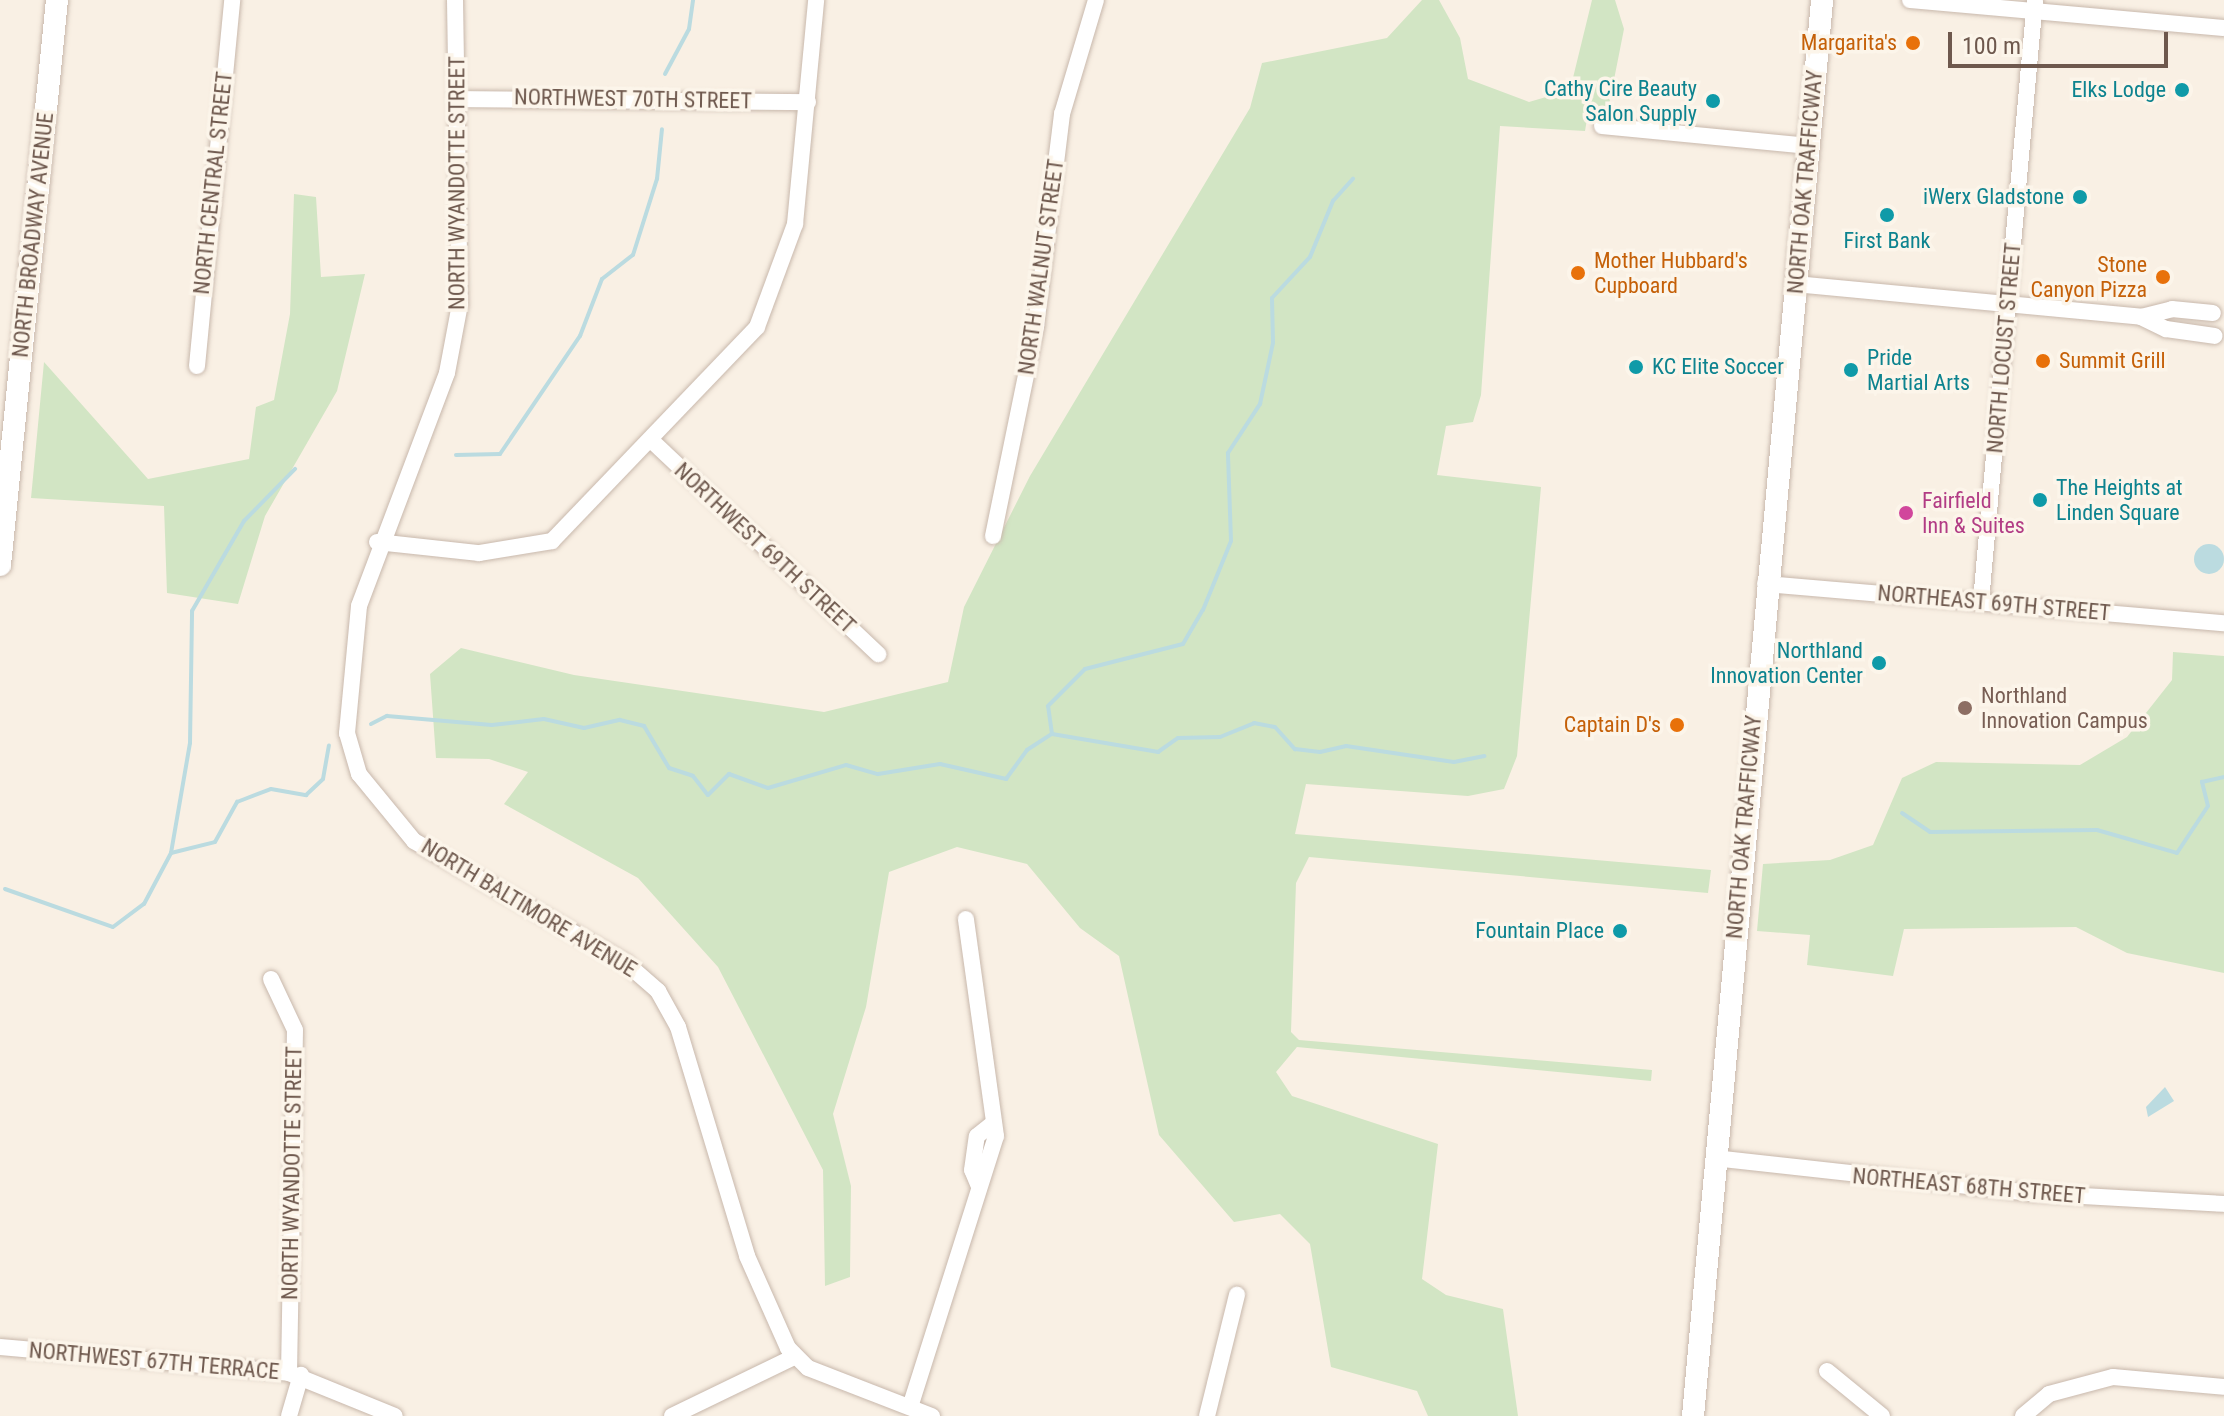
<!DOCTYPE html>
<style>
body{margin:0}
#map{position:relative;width:2224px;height:1416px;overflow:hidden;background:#f9f0e4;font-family:"Roboto Condensed",sans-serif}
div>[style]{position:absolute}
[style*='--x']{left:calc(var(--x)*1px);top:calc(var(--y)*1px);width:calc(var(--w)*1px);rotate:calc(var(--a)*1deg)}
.green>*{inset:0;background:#d2e5c4}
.water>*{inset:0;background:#bbdbe0}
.round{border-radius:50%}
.stream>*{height:4px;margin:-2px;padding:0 2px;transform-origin:2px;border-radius:2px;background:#bbdbe0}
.roads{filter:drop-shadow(0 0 2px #c8b8ac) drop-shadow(0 0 2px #c8b8ac)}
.street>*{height:16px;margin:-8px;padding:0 8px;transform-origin:8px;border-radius:8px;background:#fff}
.secondary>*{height:22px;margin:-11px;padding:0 11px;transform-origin:11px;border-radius:11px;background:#fff}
.dots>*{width:22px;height:22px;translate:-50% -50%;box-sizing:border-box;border:4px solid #fcf5ea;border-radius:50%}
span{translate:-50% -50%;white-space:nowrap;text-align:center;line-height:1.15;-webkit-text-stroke:7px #fcf5ea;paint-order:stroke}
.food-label{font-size:22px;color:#c56008}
.right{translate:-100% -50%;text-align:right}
.left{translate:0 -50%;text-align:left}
.culture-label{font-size:22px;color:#0d838f}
.street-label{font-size:22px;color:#6e584d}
.hotel-label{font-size:22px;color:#b23c85}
.education-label{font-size:22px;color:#785e54}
.scale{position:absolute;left:1948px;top:32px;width:220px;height:36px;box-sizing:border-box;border:4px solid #6e584d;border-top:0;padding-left:10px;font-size:24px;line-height:28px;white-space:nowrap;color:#6e584d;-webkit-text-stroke:6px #fcf5ea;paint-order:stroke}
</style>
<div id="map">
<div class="green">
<i style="clip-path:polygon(1422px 0,1439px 0,1460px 38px,1468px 79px,1529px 102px,1570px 90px,1592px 0,1615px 0,1624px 29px,1607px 115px,1588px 113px,1585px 131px,1500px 126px,1481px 395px,1473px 422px,1446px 426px,1437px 475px,1541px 487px,1517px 756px,1504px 789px,1468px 796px,1306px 784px,1295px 834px,1711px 870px,1708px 893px,1309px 857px,1296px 883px,1291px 1032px,1299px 1040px,1652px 1070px,1651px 1081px,1297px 1047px,1276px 1072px,1292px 1096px,1438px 1144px,1422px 1279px,1446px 1295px,1503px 1309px,1518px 1416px,1428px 1416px,1417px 1391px,1331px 1367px,1310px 1244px,1280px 1214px,1234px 1222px,1159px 1135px,1119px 956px,1080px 928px,1027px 864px,957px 847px,889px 872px,866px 1007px,833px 1114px,851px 1186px,850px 1277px,825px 1286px,823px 1170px,718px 967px,638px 878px,504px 804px,528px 772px,489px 759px,436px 758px,430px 674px,461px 648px,574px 675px,824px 712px,948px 682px,964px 607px,1030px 476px,1250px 108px,1262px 63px,1387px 38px)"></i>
<i style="clip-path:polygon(294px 194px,316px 197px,321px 277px,365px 274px,337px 391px,265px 516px,238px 604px,167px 593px,164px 506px,31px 498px,44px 362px,148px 479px,249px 459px,256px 407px,274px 400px,290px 314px)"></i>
<i style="clip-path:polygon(2173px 652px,2224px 656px,2224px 973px,2127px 953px,2076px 927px,1904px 929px,1893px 976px,1807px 965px,1810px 935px,1757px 931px,1763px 864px,1830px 860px,1873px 845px,1902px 778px,1936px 762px,2080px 765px,2127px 737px,2172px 680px)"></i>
</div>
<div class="water">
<i class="round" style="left:2194px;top:544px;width:30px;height:30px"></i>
<i style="clip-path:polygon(2165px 1087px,2174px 1101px,2148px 1117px,2146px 1107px)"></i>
</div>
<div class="stream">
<i style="--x:665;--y:74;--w:51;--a:-61.9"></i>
<i style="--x:689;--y:29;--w:29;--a:-82"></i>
<i style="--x:456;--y:455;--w:44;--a:-1.3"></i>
<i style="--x:500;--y:454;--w:143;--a:-55.9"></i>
<i style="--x:580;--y:336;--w:61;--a:-68.9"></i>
<i style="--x:602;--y:279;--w:39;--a:-38"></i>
<i style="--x:633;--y:255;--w:80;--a:-72.5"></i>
<i style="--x:657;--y:179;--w:50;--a:-84.3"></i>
<i style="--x:371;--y:724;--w:18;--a:-27"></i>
<i style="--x:387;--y:716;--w:105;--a:4.9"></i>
<i style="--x:492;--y:725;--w:52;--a:-6.6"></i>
<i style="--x:544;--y:719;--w:41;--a:12.7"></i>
<i style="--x:584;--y:728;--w:37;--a:-13"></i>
<i style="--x:620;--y:720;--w:25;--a:14"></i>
<i style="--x:644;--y:726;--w:49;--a:59.2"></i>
<i style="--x:669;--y:768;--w:25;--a:18"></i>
<i style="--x:693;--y:776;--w:24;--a:52"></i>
<i style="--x:708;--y:795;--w:30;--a:-45"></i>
<i style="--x:729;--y:774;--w:41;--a:19.7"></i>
<i style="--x:768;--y:788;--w:81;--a:-16.4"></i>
<i style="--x:846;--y:765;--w:33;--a:16"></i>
<i style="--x:878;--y:774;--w:63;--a:-9.2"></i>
<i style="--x:940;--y:764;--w:68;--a:12.8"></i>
<i style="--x:1006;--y:779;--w:36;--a:-54"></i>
<i style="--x:1027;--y:750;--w:30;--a:-33"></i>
<i style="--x:1052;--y:734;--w:108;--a:9.6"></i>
<i style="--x:1158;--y:752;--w:24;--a:-35"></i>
<i style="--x:1178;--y:738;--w:42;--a:-1.4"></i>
<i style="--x:1220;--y:737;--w:37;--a:-22"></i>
<i style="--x:1254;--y:723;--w:21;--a:11"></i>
<i style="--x:1275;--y:727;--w:30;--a:48"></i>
<i style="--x:1295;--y:749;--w:25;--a:7"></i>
<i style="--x:1320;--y:752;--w:27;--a:-13"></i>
<i style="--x:1346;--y:746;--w:109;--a:8.4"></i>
<i style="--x:1454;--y:762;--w:31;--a:-11"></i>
<i style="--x:1052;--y:734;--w:28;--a:-98"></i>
<i style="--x:1048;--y:706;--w:52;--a:-45"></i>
<i style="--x:1085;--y:669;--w:101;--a:-14.3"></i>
<i style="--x:1183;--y:644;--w:39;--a:-60"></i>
<i style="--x:1203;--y:610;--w:74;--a:-67.9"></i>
<i style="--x:1231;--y:541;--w:88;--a:-92"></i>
<i style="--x:1228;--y:453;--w:59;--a:-56.9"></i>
<i style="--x:1260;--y:404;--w:62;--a:-78"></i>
<i style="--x:1273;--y:343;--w:45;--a:-91.3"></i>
<i style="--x:1272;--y:298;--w:56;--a:-47.2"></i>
<i style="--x:1310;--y:257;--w:61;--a:-67.7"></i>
<i style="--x:1333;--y:201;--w:30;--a:-48"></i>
<i style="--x:1902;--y:813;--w:34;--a:34"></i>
<i style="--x:1930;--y:832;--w:167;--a:-0.7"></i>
<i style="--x:2097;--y:830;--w:83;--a:16"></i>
<i style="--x:2177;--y:853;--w:56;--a:-56.6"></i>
<i style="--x:2208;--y:806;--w:25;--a:-104"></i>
<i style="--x:2202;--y:782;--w:23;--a:-13"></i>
<i style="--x:171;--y:853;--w:112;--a:-80.2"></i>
<i style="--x:190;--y:743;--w:132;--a:-89.1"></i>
<i style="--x:192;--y:611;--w:104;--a:-60"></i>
<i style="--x:244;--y:521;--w:73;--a:-45.6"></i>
<i style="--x:5;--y:889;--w:114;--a:19.4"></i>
<i style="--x:113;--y:927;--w:39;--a:-37"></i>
<i style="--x:144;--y:904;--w:58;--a:-62.1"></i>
<i style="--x:171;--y:853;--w:45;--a:-14"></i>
<i style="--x:215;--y:842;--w:46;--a:-61.2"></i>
<i style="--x:237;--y:802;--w:36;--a:-21"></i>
<i style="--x:271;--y:789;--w:36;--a:10"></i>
<i style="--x:306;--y:795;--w:23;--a:-43"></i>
<i style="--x:323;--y:779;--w:34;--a:-80"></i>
</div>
<div class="roads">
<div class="street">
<i style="--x:455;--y:0;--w:304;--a:89.1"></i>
<i style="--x:460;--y:304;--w:70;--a:100.7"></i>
<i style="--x:447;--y:373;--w:249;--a:110.7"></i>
<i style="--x:359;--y:606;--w:128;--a:95.4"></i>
<i style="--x:347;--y:733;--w:43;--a:73.7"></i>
<i style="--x:359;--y:774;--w:87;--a:50.6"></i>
<i style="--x:414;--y:841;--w:245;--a:29.9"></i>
<i style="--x:626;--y:963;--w:43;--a:41.2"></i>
<i style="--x:658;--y:991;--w:41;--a:60.9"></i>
<i style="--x:678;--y:1027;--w:239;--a:73.2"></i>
<i style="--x:747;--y:1256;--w:101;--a:66"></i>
<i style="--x:788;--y:1348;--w:28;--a:45"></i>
<i style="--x:808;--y:1368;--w:133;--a:21.2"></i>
<i style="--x:1910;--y:0;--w:315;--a:5.1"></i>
<i style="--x:457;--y:99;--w:351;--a:0.5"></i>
<i style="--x:1602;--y:126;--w:208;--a:5.5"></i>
<i style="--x:1795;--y:284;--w:348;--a:5.4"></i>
<i style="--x:2141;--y:317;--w:28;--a:26"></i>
<i style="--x:2166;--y:329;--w:49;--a:8.1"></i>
<i style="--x:2141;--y:317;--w:32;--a:-14"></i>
<i style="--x:2172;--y:309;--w:41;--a:5.6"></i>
<i style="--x:197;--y:366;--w:368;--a:-84.5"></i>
<i style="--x:652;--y:441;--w:311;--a:43.3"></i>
<i style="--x:993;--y:536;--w:214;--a:-78.4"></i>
<i style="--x:1036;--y:326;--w:214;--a:-83"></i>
<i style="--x:1062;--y:114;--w:119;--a:-73.4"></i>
<i style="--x:377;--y:542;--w:103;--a:6.2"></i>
<i style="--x:479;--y:553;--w:74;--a:-9.3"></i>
<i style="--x:552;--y:541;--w:296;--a:-46.2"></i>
<i style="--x:757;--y:327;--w:110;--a:-69.7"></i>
<i style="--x:795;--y:224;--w:225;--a:-84.6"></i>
<i style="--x:1765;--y:584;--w:461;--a:4.9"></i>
<i style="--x:1981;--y:601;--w:603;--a:-84.87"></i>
<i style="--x:271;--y:979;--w:56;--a:64.8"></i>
<i style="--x:295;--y:1030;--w:343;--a:91"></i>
<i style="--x:1714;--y:1158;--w:317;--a:6.3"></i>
<i style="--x:2029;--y:1193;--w:195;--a:3.2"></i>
<i style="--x:978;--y:1184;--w:15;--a:-113"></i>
<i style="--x:972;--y:1170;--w:34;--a:-82"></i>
<i style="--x:977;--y:1136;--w:18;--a:-38"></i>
<i style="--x:0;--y:1347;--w:290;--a:5.1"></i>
<i style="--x:289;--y:1373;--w:114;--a:22.1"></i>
<i style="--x:1827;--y:1371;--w:71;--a:39.3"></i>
<i style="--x:911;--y:1404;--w:281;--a:-72.4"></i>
<i style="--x:996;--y:1136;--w:219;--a:-97.9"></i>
<i style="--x:289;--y:1416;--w:43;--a:-73.7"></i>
<i style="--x:672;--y:1416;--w:136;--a:-25.8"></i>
<i style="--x:1207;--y:1416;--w:125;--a:-76.1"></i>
<i style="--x:2023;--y:1416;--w:34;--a:-40"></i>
<i style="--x:2049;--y:1394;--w:66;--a:-14.9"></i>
<i style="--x:2113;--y:1377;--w:111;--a:5.1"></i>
</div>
<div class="secondary">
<i style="--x:0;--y:565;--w:568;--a:-84.24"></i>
<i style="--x:1693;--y:1416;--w:1422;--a:-84.79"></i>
</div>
</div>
<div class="dots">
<i style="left:1913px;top:43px;background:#e8710a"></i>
<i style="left:2182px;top:90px;background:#0f9aa8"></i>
<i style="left:1713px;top:101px;background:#0f9aa8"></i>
<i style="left:2080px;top:197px;background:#0f9aa8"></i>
<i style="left:1887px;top:215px;background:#0f9aa8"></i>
<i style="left:1578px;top:273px;background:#e8710a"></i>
<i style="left:2163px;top:277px;background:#e8710a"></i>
<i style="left:2043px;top:361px;background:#e8710a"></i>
<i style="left:1636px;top:367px;background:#0f9aa8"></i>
<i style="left:1851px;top:370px;background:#0f9aa8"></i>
<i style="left:2040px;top:500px;background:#0f9aa8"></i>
<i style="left:1906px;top:513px;background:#d1479c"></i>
<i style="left:1879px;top:663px;background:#0f9aa8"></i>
<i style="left:1965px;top:708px;background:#8d6e63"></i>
<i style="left:1677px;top:725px;background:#e8710a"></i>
<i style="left:1620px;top:931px;background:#0f9aa8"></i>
</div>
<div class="food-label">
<span class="right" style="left:1897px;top:43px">Margarita's</span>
<span class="left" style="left:1594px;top:273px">Mother Hubbard's<br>Cupboard</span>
<span class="right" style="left:2147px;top:277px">Stone<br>Canyon Pizza</span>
<span class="left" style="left:2059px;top:361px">Summit Grill</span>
<span class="right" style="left:1661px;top:725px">Captain D's</span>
</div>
<div class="culture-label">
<span class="right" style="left:1697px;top:101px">Cathy Cire Beauty<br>Salon Supply</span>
<span class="right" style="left:2166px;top:90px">Elks Lodge</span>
<span class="right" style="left:2064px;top:197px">iWerx Gladstone</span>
<span style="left:1887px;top:241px">First Bank</span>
<span class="left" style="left:1867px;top:370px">Pride<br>Martial Arts</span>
<span class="left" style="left:1652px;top:367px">KC Elite Soccer</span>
<span class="left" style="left:2056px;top:500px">The Heights at<br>Linden Square</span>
<span class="right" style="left:1863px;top:663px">Northland<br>Innovation Center</span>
<span class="right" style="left:1604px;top:931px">Fountain Place</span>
</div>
<div class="street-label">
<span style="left:633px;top:99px;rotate:1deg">NORTHWEST 70TH STREET</span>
<span style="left:1805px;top:182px;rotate:-85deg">NORTH OAK TRAFFICWAY</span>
<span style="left:213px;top:183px;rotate:-84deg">NORTH CENTRAL STREET</span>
<span style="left:457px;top:183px;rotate:-90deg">NORTH WYANDOTTE STREET</span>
<span style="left:33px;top:235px;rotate:-84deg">NORTH BROADWAY AVENUE</span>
<span style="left:1041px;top:267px;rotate:-82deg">NORTH WALNUT STREET</span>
<span style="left:2004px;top:348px;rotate:-85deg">NORTH LOCUST STREET</span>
<span style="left:765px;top:548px;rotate:43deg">NORTHWEST 69TH STREET</span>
<span style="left:1994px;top:603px;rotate:5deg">NORTHEAST 69TH STREET</span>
<span style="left:1744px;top:827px;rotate:-85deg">NORTH OAK TRAFFICWAY</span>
<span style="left:529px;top:908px;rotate:31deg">NORTH BALTIMORE AVENUE</span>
<span style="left:292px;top:1173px;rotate:-89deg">NORTH WYANDOTTE STREET</span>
<span style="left:1969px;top:1186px;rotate:5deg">NORTHEAST 68TH STREET</span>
<span style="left:154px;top:1361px;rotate:5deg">NORTHWEST 67TH TERRACE</span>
</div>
<div class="hotel-label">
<span class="left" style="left:1922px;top:513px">Fairfield<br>Inn &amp; Suites</span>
</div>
<div class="education-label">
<span class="left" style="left:1981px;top:708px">Northland<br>Innovation Campus</span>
</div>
<div class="scale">100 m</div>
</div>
